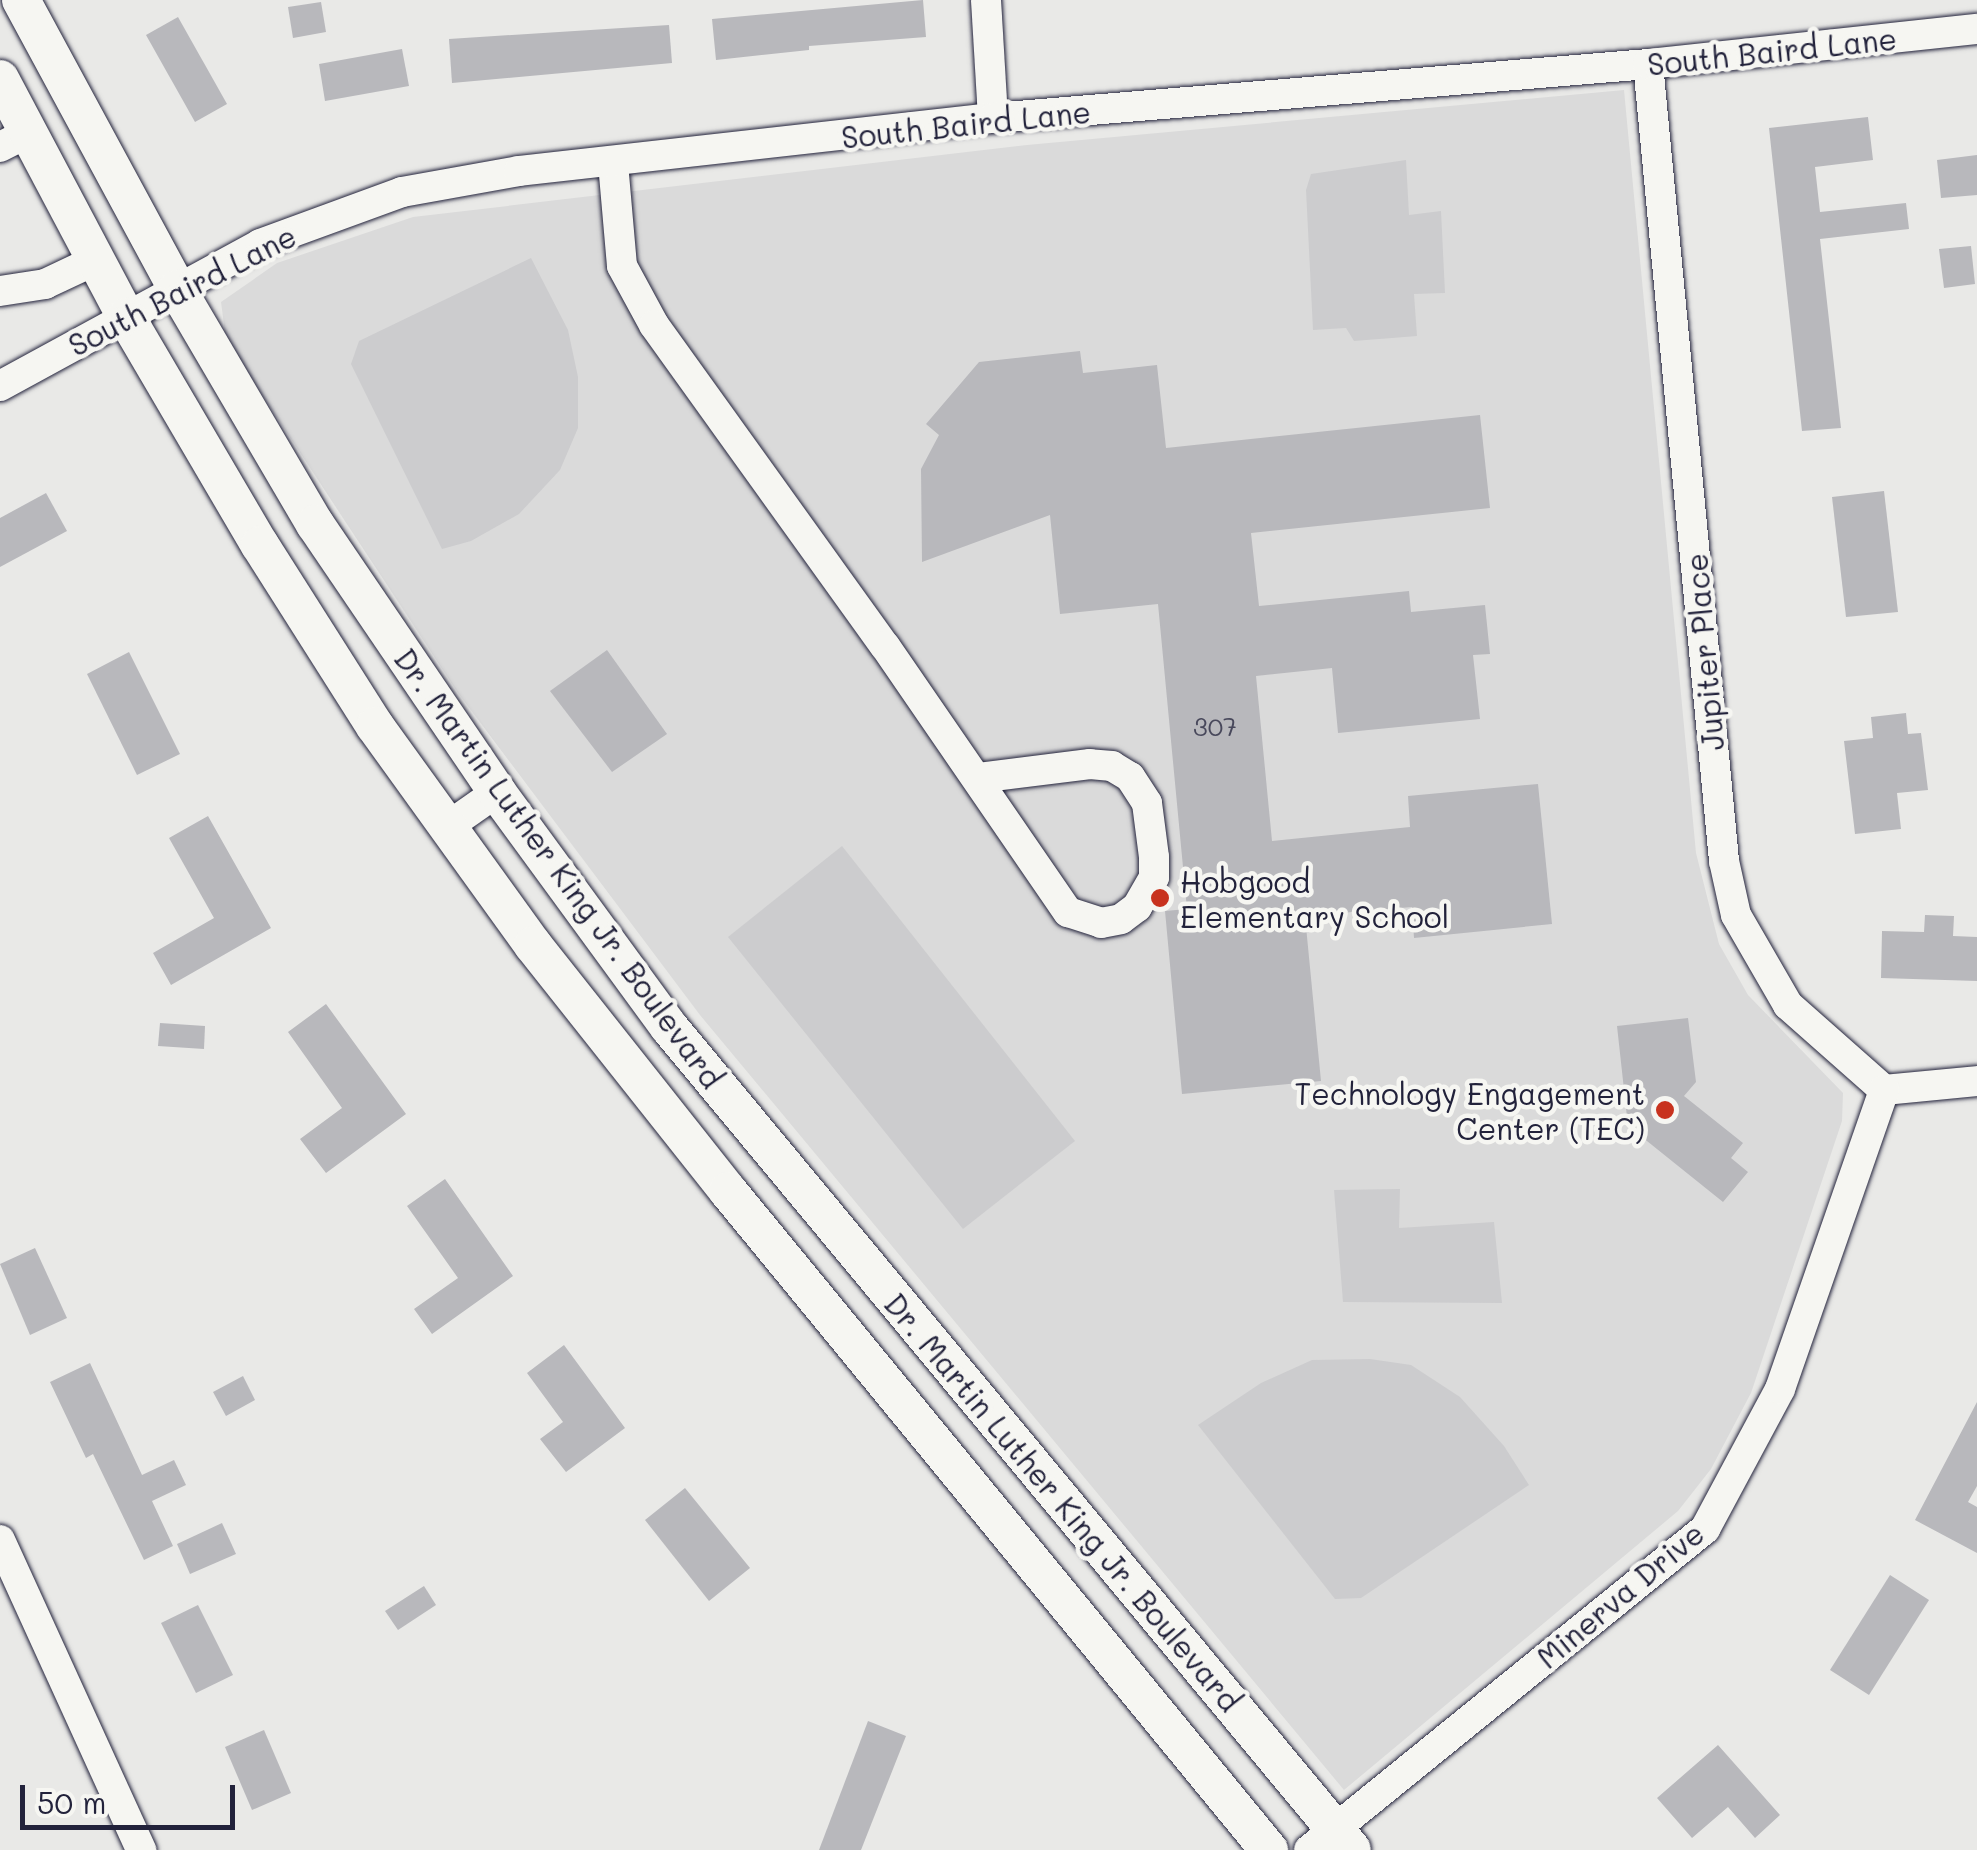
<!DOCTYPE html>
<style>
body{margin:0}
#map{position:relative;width:1977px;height:1850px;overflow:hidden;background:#e9e9e7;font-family:Mali,sans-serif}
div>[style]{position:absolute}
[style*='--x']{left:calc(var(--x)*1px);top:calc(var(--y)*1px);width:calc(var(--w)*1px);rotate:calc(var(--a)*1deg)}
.built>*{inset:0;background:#dadada}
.green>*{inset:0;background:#ccccce}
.building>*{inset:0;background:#b8b8bc}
.roads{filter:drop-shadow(0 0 2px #22223b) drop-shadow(0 0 2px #22223b)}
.minor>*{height:30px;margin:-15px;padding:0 15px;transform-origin:15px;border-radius:15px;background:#f6f6f2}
.major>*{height:38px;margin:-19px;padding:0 19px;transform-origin:19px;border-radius:19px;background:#f6f6f2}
.dots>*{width:28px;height:28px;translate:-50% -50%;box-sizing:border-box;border:5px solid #f6f6f2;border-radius:50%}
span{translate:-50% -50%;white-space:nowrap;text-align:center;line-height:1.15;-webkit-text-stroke:9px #f6f6f2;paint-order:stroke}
.number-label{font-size:25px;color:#48485b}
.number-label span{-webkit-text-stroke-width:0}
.street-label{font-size:30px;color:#22223b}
.poi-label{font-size:30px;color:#22223b}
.left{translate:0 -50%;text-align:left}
.right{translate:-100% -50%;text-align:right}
.scale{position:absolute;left:20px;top:1785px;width:215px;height:45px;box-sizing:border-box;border:5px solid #22223b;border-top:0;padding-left:12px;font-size:30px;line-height:35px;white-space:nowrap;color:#22223b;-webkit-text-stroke:8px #f6f6f2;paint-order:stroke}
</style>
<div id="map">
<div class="built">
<i style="clip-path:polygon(1624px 90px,1696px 853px,1719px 944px,1748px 995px,1843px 1093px,1842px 1121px,1751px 1393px,1711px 1469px,1678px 1511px,1344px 1790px,700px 1015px,458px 693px,226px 340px,221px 302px,277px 263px,413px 217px,1027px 145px)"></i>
</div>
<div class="green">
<i style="clip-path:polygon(1406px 160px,1409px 215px,1441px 211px,1445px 293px,1414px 294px,1417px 336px,1354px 341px,1346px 328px,1313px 330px,1306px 190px,1311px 174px)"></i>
<i style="clip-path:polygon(531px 258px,568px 330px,578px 377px,578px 428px,560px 470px,519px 514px,471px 541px,442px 549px,351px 364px,359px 341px)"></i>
<i style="clip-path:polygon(842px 846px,1075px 1141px,963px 1229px,728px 937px)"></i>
<i style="clip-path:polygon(1400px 1189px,1399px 1228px,1494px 1222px,1502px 1303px,1343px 1302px,1334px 1190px)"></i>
<i style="clip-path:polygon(1370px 1359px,1411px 1365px,1460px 1397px,1504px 1446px,1529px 1485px,1361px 1598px,1335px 1599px,1198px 1425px,1261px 1383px,1312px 1360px)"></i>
</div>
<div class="building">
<i style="clip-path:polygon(923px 0,926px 37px,809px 46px,809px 50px,716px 60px,712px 19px)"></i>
<i style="clip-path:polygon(321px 2px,326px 32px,293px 38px,288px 7px)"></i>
<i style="clip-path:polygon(178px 17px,227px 104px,195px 122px,146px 35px)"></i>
<i style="clip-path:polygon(669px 25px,672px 63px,452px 83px,449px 39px)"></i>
<i style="clip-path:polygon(402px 49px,409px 86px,325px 101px,319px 64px)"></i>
<i style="clip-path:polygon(1868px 117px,1873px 160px,1815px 167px,1820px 212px,1906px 203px,1909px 229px,1820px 239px,1841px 428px,1802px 431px,1769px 128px)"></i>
<i style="clip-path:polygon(1977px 155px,1977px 195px,1941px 198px,1937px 160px)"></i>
<i style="clip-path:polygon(1971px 246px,1975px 284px,1944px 288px,1939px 249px)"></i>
<i style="clip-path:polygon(1080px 351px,1083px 373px,1157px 365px,1166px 448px,1480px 415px,1490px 508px,1251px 533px,1259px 606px,1409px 591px,1411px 612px,1485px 605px,1490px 654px,1473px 655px,1480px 719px,1338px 733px,1332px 668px,1256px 676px,1272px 841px,1410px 827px,1408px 796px,1538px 784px,1552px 924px,1414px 938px,1412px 907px,1305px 916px,1321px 1081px,1182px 1094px,1165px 911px,1187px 909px,1158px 604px,1060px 614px,1050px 515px,922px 562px,921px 469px,939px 435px,926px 424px,979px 362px)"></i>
<i style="clip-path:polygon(1884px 491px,1898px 612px,1846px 617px,1832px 497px)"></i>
<i style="clip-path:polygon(46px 493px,67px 531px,0 567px,0 518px)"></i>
<i style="clip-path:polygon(607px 650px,667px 734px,612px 772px,550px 691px)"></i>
<i style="clip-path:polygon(129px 652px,180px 754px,137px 775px,87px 674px)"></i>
<i style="clip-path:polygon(1906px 713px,1908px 734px,1921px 733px,1928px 790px,1897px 793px,1901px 829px,1855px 834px,1844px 741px,1873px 738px,1871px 717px)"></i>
<i style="clip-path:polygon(208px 816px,271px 928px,171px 985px,153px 953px,214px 918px,169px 838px)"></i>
<i style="clip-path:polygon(1925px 915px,1954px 916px,1953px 936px,1977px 937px,1977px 981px,1881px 978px,1882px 931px,1924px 932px)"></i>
<i style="clip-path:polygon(326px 1004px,406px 1114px,326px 1173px,300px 1139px,342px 1108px,288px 1032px)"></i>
<i style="clip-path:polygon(1688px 1018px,1696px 1082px,1684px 1096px,1743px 1143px,1731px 1158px,1748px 1172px,1723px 1202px,1642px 1137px,1646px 1132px,1627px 1117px,1617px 1026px)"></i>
<i style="clip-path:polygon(160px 1023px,205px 1026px,204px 1049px,158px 1046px)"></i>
<i style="clip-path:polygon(445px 1179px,513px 1276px,432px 1334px,414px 1309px,458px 1278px,407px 1206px)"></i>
<i style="clip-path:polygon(35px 1248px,67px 1318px,30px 1335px,0 1264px)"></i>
<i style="clip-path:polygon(564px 1345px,625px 1428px,566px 1472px,540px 1439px,563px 1422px,527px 1373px)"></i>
<i style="clip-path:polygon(90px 1363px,142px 1475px,174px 1460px,186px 1485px,152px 1501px,173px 1546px,144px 1560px,93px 1454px,86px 1458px,50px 1382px)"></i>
<i style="clip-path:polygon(243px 1376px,255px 1400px,226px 1416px,213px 1392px)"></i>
<i style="clip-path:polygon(1977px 1402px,1977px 1486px,1968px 1502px,1977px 1507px,1977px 1553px,1915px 1520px)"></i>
<i style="clip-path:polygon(685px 1488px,750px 1568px,709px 1601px,645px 1520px)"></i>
<i style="clip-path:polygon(222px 1523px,236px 1554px,190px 1574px,177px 1544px)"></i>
<i style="clip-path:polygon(1890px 1575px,1929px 1600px,1869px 1695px,1830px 1670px)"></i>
<i style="clip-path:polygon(424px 1586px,436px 1605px,398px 1630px,385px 1611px)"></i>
<i style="clip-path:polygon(198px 1605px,233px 1675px,196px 1693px,161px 1623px)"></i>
<i style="clip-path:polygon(868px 1721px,906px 1736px,861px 1850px,819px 1850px)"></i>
<i style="clip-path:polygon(264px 1730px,291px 1793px,252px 1810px,225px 1747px)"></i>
<i style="clip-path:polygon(1718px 1745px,1780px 1815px,1755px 1838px,1728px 1807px,1692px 1838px,1657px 1798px)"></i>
</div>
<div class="roads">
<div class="minor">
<i style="--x:986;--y:0;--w:118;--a:86.6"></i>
<i style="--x:1648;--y:64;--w:801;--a:84.55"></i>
<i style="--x:1724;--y:861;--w:55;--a:77.5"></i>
<i style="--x:1736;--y:915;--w:104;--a:60"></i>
<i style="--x:1788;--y:1005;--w:128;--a:41.5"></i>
<i style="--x:1884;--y:1090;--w:93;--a:-5.5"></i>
<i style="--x:0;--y:147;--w:31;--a:-27"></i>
<i style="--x:613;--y:163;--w:103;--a:85"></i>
<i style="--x:622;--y:266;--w:67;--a:61.5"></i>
<i style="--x:654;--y:325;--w:395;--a:54.3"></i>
<i style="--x:885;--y:646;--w:323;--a:55.5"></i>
<i style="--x:1068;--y:912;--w:35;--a:18"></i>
<i style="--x:1101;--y:923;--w:20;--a:-11"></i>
<i style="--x:1121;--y:919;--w:20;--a:-37"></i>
<i style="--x:1137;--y:907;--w:34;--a:-60"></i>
<i style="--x:1154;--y:877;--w:20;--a:-90"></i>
<i style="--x:1154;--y:857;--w:54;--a:-97.4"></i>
<i style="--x:1147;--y:803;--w:31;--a:-123"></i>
<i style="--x:1130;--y:777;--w:21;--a:-149"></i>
<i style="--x:1112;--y:766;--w:22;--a:-175"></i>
<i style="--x:1090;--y:764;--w:114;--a:172.9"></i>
<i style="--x:0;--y:291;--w:46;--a:-8.8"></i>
<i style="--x:45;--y:284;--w:56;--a:-25.2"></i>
<i style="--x:0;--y:386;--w:296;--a:-28.6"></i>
<i style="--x:260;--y:244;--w:151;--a:-20.1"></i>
<i style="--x:402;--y:192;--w:119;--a:-10.2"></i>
<i style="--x:519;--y:171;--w:477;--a:-6.4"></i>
<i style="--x:993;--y:118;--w:657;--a:-4.71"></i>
<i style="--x:1648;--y:64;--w:331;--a:-6.1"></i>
<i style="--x:447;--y:827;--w:61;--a:-35"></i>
<i style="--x:0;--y:1540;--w:341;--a:65.5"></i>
<i style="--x:1309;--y:1850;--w:510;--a:-39.03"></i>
<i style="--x:1705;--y:1529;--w:159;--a:-61.8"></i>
<i style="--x:1780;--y:1389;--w:317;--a:-70.8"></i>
</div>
<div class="major">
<i style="--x:21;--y:0;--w:328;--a:61.6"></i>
<i style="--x:177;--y:289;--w:273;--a:59.6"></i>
<i style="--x:315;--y:524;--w:324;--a:55.8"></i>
<i style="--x:497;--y:792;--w:291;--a:53.8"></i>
<i style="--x:669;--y:1027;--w:1069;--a:50.31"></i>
<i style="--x:0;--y:79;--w:269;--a:62.1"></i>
<i style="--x:126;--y:317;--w:264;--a:59.6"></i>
<i style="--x:260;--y:545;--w:214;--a:57.6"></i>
<i style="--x:375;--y:726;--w:270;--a:54.2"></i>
<i style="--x:533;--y:945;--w:314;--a:51.6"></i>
<i style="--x:728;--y:1191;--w:853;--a:50.62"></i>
</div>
</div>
<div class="dots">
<i style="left:1160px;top:898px;background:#c8321e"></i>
<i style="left:1665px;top:1110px;background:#c8321e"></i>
</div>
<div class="number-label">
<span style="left:1215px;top:726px">307</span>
</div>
<div class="street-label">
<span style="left:1772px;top:51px;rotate:-6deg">South Baird Lane</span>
<span style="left:966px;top:124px;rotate:-6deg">South Baird Lane</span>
<span style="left:182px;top:290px;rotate:-27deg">South Baird Lane</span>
<span style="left:1704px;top:652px;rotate:-95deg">Jupiter Place</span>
<span style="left:559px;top:868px;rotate:54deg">Dr. Martin Luther King Jr. Boulevard</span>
<span style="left:1063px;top:1502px;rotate:50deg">Dr. Martin Luther King Jr. Boulevard</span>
<span style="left:1620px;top:1595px;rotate:-40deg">Minerva Drive</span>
</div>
<div class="poi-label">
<span class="left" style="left:1180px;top:898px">Hobgood<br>Elementary School</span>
<span class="right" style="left:1645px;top:1110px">Technology Engagement<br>Center (TEC)</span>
</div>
<div class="scale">50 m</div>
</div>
